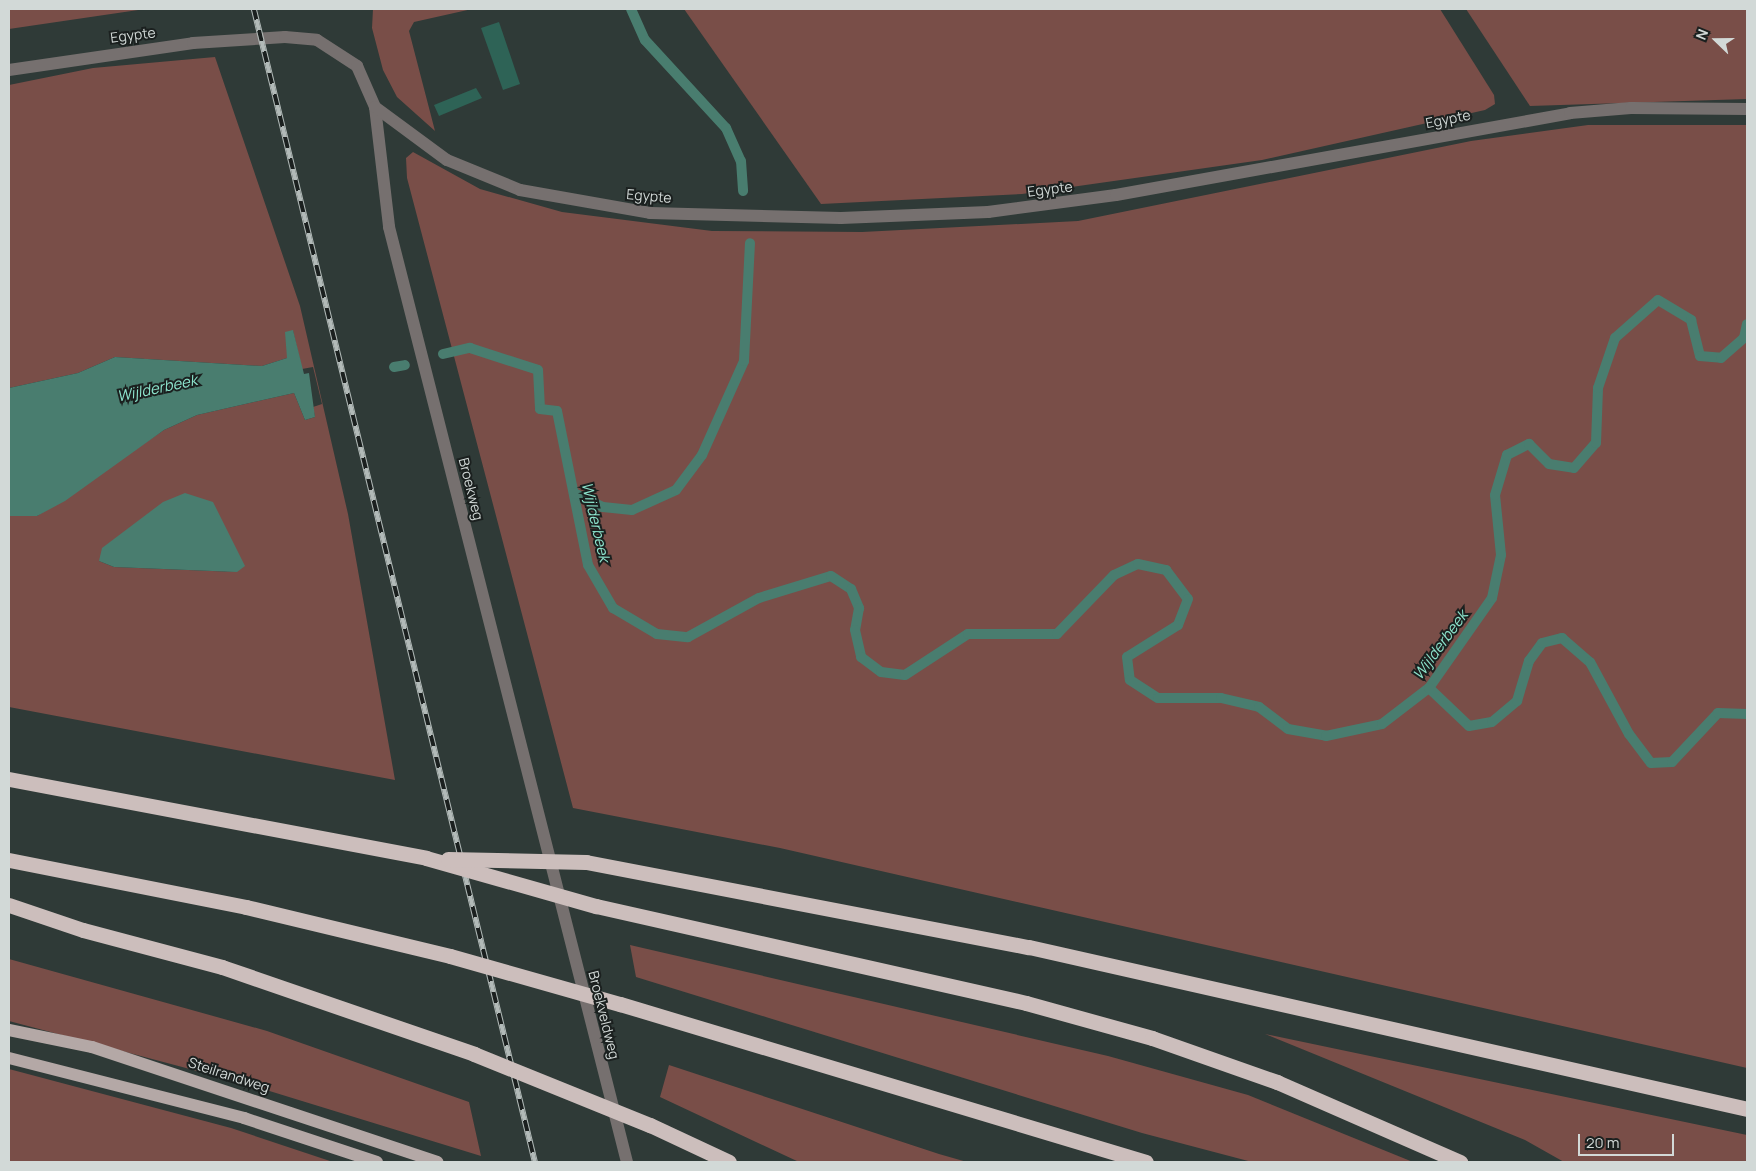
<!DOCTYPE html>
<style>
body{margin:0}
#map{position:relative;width:1756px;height:1171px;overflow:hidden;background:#2f3a37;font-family:Manrope,sans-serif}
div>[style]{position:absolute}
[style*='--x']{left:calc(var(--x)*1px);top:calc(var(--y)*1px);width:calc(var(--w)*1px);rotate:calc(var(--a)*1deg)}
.green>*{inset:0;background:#794e48}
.water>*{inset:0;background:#497d6f}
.stream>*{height:10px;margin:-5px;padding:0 5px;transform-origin:5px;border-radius:5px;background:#497d6f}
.building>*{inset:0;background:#2e6356}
.minor>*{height:12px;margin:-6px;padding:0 6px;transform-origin:6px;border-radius:6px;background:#76706f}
.major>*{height:12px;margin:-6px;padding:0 6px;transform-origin:6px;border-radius:6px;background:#b4a8a6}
.highway>*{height:15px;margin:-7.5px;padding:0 7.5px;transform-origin:7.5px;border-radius:7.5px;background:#ccbebc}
.rail>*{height:5.5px;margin-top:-2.75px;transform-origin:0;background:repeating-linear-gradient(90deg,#1b201f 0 11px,#b2bab8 0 22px);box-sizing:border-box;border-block:1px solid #b2bab8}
.highway-bridge>*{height:15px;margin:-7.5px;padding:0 7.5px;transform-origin:7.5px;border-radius:7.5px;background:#ccbebc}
span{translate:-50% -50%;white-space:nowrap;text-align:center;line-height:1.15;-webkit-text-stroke:4px #1b201f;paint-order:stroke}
.street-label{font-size:14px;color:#d2d9d7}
.water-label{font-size:15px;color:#8de4cd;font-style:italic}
.frame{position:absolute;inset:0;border:10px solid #d2d9d7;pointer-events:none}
.north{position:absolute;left:1691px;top:15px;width:50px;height:50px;-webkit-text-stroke:4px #1b201f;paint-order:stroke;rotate:292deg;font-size:14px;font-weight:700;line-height:20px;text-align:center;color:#d2d9d7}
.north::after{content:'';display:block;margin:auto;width:18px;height:22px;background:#d2d9d7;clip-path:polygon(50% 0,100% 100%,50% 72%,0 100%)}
.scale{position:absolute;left:1578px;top:1134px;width:96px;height:22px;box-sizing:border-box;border:2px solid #d2d9d7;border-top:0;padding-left:6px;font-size:15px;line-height:18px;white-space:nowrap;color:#d2d9d7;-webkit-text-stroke:4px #1b201f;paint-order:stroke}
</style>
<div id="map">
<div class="green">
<i style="clip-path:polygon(9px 9px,145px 9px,9px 29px)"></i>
<i style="clip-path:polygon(373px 9px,472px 9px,414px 22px,409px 31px,435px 131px,397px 97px,383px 70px,372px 28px)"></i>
<i style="clip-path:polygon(684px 9px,1440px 9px,1494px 95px,1495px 104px,1485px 110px,1262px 160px,1022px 194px,821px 204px)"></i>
<i style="clip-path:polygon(1466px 9px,1747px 9px,1747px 99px,1530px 106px)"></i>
<i style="clip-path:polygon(evenodd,215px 57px,300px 306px,348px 514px,395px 780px,9px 707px,9px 516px,37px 516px,164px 430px,197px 415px,294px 393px,305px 420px,315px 417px,313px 407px,322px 404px,313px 367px,302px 369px,293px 331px,287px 358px,262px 366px,115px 357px,78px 373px,9px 388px,9px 85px,93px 68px,215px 57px,99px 561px,237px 572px,114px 567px,99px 561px)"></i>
<i style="clip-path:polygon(1588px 125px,1747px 125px,1747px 1068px,780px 848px,573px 808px,407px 178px,406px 158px,413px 152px,480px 189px,562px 212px,712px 231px,862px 232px,1078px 221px,1471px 141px)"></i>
<i style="clip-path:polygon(630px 945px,1108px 1056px,1248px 1095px,1413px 1162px,1252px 1162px,1142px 1133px,636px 977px)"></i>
<i style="clip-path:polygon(9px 959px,267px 1031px,469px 1102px,481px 1156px,250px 1085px,9px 1021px)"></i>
<i style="clip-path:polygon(1265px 1034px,1747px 1135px,1747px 1162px,1564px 1162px,1525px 1140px)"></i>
<i style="clip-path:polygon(669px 1065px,939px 1154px,967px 1162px,799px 1162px,660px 1097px)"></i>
<i style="clip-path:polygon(9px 1069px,231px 1128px,333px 1162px,9px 1162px)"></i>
</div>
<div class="water">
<i style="clip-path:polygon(293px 330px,304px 374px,309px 373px,315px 417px,305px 420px,294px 393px,197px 415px,164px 430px,65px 501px,37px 516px,9px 516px,9px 388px,78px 373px,115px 357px,262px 366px,287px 358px,285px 332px)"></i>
<i style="clip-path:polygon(185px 493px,213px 502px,245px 566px,237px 572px,114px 567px,99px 561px,102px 548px,163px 502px)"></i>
</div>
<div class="stream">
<i style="--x:631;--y:9;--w:34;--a:66"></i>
<i style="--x:645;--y:40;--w:120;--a:47.4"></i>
<i style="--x:726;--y:128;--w:36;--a:66"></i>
<i style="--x:741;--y:161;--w:30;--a:86"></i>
<i style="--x:443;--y:354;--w:28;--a:-13"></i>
<i style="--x:470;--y:348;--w:71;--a:17.9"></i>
<i style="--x:538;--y:370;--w:39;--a:87"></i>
<i style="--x:540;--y:409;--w:17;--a:7"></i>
<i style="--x:557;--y:411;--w:157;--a:78.6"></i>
<i style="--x:588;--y:565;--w:50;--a:59.8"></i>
<i style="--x:613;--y:608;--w:51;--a:30.6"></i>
<i style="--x:657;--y:634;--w:31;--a:6"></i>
<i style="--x:688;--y:637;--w:81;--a:-28.8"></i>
<i style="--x:759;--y:598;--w:75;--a:-17"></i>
<i style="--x:831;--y:576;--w:24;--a:33"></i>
<i style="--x:851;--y:589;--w:21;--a:67"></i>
<i style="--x:859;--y:608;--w:22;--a:100"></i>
<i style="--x:855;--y:630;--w:28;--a:77"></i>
<i style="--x:861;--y:657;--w:25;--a:37"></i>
<i style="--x:881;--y:672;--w:24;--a:7"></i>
<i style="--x:905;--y:675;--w:75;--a:-33.1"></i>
<i style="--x:968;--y:634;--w:89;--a:0"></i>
<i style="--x:1057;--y:634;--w:82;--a:-46"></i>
<i style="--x:1114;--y:575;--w:26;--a:-25"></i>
<i style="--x:1138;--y:564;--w:29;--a:12"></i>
<i style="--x:1166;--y:570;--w:36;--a:53"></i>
<i style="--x:1188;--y:599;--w:28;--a:111"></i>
<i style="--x:1178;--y:625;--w:60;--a:147.9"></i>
<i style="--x:1127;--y:657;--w:23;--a:83"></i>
<i style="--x:1130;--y:680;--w:33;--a:33"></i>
<i style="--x:1158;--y:698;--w:63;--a:0"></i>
<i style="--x:1221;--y:698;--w:39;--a:13"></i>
<i style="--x:1259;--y:707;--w:36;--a:37"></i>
<i style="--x:1288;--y:729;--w:39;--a:10"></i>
<i style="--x:1326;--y:736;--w:57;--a:-12.1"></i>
<i style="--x:1382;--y:724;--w:59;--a:-37.5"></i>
<i style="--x:1429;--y:688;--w:110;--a:-55"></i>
<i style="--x:1492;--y:598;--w:44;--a:-78.2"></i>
<i style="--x:1501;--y:555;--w:60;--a:-95.7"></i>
<i style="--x:1495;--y:495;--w:42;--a:-73.3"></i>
<i style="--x:1507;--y:455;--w:25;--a:-27"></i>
<i style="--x:1529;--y:444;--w:28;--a:45"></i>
<i style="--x:1549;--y:464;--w:25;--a:9"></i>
<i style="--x:1574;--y:468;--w:33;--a:-49"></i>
<i style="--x:1596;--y:443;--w:55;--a:-87.9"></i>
<i style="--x:1598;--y:388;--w:53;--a:-71.2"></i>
<i style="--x:1615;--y:338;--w:57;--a:-41.5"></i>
<i style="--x:1658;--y:300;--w:39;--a:31"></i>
<i style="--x:1691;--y:320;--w:37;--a:76"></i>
<i style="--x:1700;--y:356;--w:21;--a:5"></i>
<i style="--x:1721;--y:358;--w:30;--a:-41"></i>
<i style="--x:1744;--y:338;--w:14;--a:-78"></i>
<i style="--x:394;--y:367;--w:11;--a:-10"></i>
<i style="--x:574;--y:493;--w:32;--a:26"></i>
<i style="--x:603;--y:507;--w:29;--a:6"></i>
<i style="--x:632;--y:510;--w:48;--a:-24.4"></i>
<i style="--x:676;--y:490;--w:44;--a:-53.4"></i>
<i style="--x:702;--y:455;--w:103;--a:-65.9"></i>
<i style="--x:744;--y:361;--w:118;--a:-87.1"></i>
<i style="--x:1429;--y:688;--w:55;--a:43.5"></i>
<i style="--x:1469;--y:726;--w:23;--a:-10"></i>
<i style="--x:1492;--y:722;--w:33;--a:-40"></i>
<i style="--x:1517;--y:701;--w:42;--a:-73.3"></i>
<i style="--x:1529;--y:661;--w:22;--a:-54"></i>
<i style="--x:1542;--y:643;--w:21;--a:-14"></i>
<i style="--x:1562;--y:638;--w:37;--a:41"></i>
<i style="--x:1590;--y:662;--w:82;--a:61.6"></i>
<i style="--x:1629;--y:734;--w:36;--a:53"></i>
<i style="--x:1651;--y:763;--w:21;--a:-3"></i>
<i style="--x:1672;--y:762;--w:67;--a:-46.8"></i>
<i style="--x:1718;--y:713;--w:29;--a:2"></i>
</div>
<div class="building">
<i style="clip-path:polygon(499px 22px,520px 84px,503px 90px,481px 28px)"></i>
<i style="clip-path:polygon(476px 88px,482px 98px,439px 116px,434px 105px)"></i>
</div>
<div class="minor">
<i style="--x:9;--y:70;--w:186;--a:-8.3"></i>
<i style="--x:193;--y:43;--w:92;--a:-3.7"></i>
<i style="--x:285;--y:37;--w:32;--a:5"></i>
<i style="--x:317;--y:40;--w:48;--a:33"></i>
<i style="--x:357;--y:66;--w:45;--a:66.3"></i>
<i style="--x:375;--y:107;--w:121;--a:83.3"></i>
<i style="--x:389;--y:227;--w:965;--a:75.72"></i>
<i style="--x:375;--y:107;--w:89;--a:36.4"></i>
<i style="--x:447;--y:160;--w:79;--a:22.3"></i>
<i style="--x:520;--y:190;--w:132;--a:10"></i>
<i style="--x:650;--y:213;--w:191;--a:1.5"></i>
<i style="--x:841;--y:218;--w:147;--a:-2.3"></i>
<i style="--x:988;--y:212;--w:129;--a:-7.6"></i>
<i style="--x:1116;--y:195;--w:461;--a:-10.2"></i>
<i style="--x:1570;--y:113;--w:61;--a:-4.7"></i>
<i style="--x:1631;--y:108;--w:116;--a:0.5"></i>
</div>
<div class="major">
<i style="--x:9;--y:1030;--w:85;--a:11.6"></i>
<i style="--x:92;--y:1047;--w:364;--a:18.4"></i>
<i style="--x:9;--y:1058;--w:243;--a:14.3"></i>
<i style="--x:244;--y:1118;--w:140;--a:18.3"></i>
</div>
<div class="highway">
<i style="--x:9;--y:779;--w:424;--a:10.7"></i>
<i style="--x:9;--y:860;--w:242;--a:11.2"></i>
<i style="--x:246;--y:907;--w:210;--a:13.5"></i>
<i style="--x:586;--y:862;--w:451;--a:10.9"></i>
<i style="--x:1029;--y:947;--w:736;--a:12.71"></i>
<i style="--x:9;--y:905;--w:78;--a:18.7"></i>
<i style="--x:83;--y:930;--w:144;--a:14.9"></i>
<i style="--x:222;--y:967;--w:267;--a:19"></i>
<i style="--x:596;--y:906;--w:441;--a:12.7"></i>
<i style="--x:1026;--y:1003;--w:131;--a:15.5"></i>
<i style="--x:1152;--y:1038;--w:133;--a:19.4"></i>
<i style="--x:1277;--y:1082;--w:200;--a:23.6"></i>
<i style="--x:620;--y:1004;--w:549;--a:16.72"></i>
<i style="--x:650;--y:1125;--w:87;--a:25.1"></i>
</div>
<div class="rail">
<i style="--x:254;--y:9;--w:1187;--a:76.3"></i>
</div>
<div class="highway-bridge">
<i style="--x:426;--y:858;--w:177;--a:15.8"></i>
<i style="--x:448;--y:859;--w:138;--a:1.2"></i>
<i style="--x:450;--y:956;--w:177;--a:15.8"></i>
<i style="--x:474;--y:1054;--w:190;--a:22"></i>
</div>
<div class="street-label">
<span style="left:133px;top:35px;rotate:-7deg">Egypte</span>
<span style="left:1448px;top:119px;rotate:-11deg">Egypte</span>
<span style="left:1050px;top:189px;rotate:-7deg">Egypte</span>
<span style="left:649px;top:196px;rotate:5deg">Egypte</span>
<span style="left:471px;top:489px;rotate:76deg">Broekweg</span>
<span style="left:604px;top:1015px;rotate:76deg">Broekveldweg</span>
<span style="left:229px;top:1075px;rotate:18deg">Steilrandweg</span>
</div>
<div class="water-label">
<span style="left:157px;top:388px;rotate:-12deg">Wijlderbeek</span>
<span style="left:596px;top:522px;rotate:77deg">Wijlderbeek</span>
<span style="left:1440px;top:645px;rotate:-54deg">Wijlderbeek</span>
</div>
<div class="frame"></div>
<div class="north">N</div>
<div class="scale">20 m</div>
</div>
